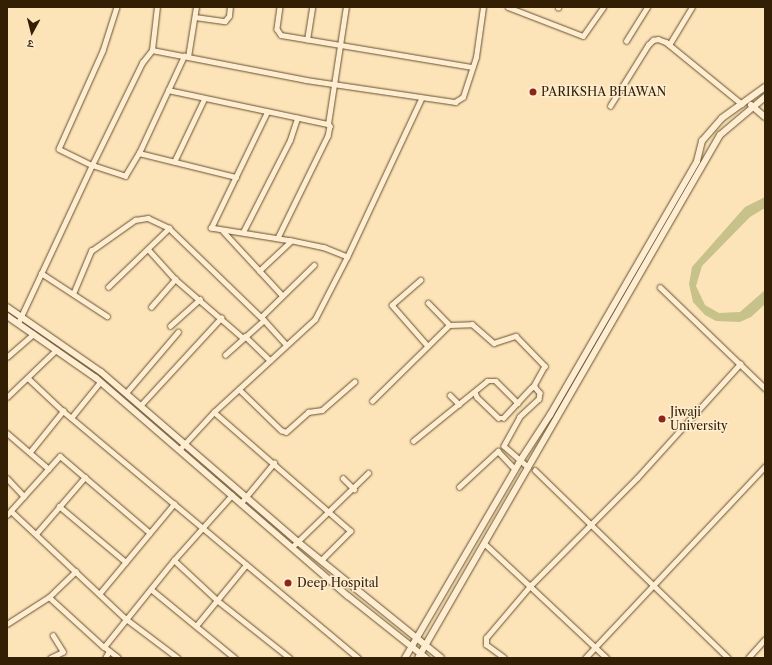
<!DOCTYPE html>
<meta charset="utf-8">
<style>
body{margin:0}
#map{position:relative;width:772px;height:665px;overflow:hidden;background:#fde4b8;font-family:"Libre Caslon Text","Noto Serif Devanagari",serif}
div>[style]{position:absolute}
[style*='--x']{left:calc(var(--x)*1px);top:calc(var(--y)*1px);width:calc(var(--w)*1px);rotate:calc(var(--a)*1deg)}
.green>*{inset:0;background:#c6c28a}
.roads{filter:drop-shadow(0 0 1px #655031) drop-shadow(0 0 1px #655031)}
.minor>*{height:4.5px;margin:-2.25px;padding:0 2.25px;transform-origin:2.25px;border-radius:2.25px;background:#feedd1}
.secondary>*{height:6px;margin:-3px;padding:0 3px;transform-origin:3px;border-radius:3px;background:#feedd1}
.dots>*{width:11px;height:11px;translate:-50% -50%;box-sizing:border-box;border:2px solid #feedd1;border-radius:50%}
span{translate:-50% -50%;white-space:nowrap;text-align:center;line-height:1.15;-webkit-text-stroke:3px #feedd1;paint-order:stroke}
.poi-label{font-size:12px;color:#321f04}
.left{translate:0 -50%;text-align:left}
.frame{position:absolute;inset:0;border:8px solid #321f04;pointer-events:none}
.north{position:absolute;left:12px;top:12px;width:40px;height:40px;-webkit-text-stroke:3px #feedd1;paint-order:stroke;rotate:187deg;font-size:11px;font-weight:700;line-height:16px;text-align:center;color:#321f04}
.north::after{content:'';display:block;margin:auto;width:14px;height:18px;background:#321f04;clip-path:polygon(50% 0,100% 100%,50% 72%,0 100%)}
</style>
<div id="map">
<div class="green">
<i style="clip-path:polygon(765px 197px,765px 208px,750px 217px,702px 266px,696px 286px,705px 305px,719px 313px,740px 312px,765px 290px,765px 304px,751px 317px,740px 322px,716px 321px,705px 315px,693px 302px,689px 284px,692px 267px,745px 207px)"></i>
</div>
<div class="roads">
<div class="minor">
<i style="--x:117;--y:7;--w:46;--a:107.7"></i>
<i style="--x:103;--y:51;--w:107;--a:114.2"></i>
<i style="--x:59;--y:149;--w:37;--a:26"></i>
<i style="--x:92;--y:165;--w:114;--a:-63.9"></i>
<i style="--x:142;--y:63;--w:16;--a:-52"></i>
<i style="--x:152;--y:50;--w:157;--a:11"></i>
<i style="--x:306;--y:80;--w:151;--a:8.4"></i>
<i style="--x:455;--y:102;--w:9;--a:-32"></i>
<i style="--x:463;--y:97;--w:42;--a:-72"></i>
<i style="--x:476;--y:57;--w:50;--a:-82"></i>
<i style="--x:280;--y:7;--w:22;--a:98"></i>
<i style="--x:277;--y:29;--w:7;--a:56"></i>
<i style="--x:281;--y:35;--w:194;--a:9.5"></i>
<i style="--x:508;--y:7;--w:80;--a:21.1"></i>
<i style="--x:583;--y:36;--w:35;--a:-55"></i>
<i style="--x:558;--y:8;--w:1;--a:-90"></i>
<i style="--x:195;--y:17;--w:30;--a:8"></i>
<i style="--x:225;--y:21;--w:6;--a:-51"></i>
<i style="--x:229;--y:16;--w:9;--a:-84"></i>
<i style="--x:307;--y:40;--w:33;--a:-81"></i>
<i style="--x:626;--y:41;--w:40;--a:-58"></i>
<i style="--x:669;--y:45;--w:44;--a:-58.8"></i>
<i style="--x:152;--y:50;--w:43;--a:-83.4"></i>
<i style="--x:188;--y:57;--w:51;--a:-80.9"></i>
<i style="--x:168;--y:90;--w:164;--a:12"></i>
<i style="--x:328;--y:124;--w:3;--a:45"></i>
<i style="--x:330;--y:126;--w:10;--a:101"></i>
<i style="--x:328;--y:136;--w:114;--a:116.1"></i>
<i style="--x:610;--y:106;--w:72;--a:-58.1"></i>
<i style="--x:648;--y:45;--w:7;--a:-45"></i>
<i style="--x:653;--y:40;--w:5;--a:-11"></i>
<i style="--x:658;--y:39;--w:9;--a:21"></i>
<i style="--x:666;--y:42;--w:98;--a:39.2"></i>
<i style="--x:328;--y:124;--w:118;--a:-81.3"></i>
<i style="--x:139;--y:153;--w:100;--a:13.9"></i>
<i style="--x:174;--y:162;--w:70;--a:-64.5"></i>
<i style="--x:223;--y:231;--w:87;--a:47.3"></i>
<i style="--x:243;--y:232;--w:103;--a:-62.9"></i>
<i style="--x:290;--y:140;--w:23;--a:-72"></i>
<i style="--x:148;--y:249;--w:40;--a:48"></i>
<i style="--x:175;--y:279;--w:90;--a:40.9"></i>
<i style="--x:347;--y:257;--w:174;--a:-64.9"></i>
<i style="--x:259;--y:271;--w:44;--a:-43.2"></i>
<i style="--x:41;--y:273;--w:79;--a:33.1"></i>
<i style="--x:421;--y:280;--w:38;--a:139"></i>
<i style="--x:392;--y:305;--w:53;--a:48.8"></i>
<i style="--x:108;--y:287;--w:85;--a:-44"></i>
<i style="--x:169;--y:228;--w:128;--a:44.1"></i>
<i style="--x:660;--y:287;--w:146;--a:43.9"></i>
<i style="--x:73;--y:294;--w:47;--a:-67.3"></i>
<i style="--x:91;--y:251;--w:54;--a:-35.2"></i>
<i style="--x:135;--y:220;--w:13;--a:-9"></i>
<i style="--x:148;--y:218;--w:23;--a:25"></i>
<i style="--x:151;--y:307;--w:37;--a:-49"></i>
<i style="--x:18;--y:323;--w:174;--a:-64.9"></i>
<i style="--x:92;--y:165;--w:35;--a:18"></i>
<i style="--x:125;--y:176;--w:27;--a:-59"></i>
<i style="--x:139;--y:153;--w:107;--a:-65.1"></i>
<i style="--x:449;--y:325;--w:23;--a:-2"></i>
<i style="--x:472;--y:324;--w:29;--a:41"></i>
<i style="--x:494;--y:343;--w:23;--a:-18"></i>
<i style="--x:516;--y:336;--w:42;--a:46"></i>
<i style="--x:545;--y:366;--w:23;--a:119"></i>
<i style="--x:170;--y:326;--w:40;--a:-42"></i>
<i style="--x:245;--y:336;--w:35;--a:44"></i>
<i style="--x:286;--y:345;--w:38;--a:-132"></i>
<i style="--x:261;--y:317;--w:74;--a:-44.5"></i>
<i style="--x:225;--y:355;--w:52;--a:-41.9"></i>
<i style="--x:7;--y:357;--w:35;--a:-41"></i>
<i style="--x:28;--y:378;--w:48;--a:43.3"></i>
<i style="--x:63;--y:411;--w:385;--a:39.9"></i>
<i style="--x:239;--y:389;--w:59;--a:44.3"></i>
<i style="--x:281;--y:430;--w:5;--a:22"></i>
<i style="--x:286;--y:432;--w:30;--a:-42"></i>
<i style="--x:308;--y:412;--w:14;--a:-8"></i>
<i style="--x:322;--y:410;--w:43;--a:-41.2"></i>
<i style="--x:475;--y:392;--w:5;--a:68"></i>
<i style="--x:477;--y:397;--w:30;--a:44"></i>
<i style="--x:499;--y:418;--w:4;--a:0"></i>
<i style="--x:503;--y:418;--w:41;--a:-47"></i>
<i style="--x:531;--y:388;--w:4;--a:-34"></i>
<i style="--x:534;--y:386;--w:9;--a:49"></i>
<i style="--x:540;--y:393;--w:6;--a:99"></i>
<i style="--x:539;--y:399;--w:26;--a:137"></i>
<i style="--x:520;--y:417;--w:33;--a:119"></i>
<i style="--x:504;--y:446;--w:32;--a:41"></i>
<i style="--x:126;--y:393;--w:80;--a:-49.6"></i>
<i style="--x:450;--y:395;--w:13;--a:45"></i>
<i style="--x:7;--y:397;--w:68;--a:-43.8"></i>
<i style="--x:372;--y:401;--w:108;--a:-44.6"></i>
<i style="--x:449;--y:325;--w:30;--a:-134"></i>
<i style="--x:140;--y:406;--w:120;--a:-47.4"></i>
<i style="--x:214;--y:412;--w:181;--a:41"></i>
<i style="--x:351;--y:531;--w:42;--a:135"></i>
<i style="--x:71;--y:418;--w:46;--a:-51.1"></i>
<i style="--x:7;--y:433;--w:55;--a:40.6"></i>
<i style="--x:413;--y:441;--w:95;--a:-39"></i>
<i style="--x:487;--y:381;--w:9;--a:0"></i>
<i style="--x:496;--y:381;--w:31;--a:45"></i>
<i style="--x:179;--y:450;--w:52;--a:-47.4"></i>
<i style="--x:214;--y:412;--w:137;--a:-42.6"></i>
<i style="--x:315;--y:319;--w:70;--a:-62.7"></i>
<i style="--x:347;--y:257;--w:24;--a:-158"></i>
<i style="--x:325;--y:248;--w:35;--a:-168"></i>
<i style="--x:291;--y:241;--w:81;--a:-170.8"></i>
<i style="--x:211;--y:228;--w:129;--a:-64.2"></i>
<i style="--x:30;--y:452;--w:53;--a:-51.2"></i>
<i style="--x:535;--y:470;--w:269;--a:44.2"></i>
<i style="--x:7;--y:478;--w:25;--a:47"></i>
<i style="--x:343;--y:478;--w:16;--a:45"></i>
<i style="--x:459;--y:487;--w:53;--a:-42.7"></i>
<i style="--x:498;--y:451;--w:25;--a:47"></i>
<i style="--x:241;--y:503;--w:52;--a:-50.5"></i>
<i style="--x:59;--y:506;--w:87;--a:39.9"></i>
<i style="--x:11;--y:511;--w:156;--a:43.2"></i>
<i style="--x:125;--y:618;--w:66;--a:37"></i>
<i style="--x:7;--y:515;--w:79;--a:-48.1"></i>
<i style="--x:60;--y:456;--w:118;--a:40.5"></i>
<i style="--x:36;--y:534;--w:75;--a:-49.3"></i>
<i style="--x:484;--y:543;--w:168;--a:43.1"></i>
<i style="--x:292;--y:547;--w:106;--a:-44.2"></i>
<i style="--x:174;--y:560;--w:59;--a:42.9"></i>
<i style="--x:217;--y:600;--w:93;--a:38.5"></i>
<i style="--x:151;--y:589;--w:109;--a:39.4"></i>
<i style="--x:100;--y:593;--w:116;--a:-50.3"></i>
<i style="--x:49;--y:597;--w:37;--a:-44"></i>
<i style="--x:7;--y:624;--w:50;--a:-32.7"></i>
<i style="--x:49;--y:597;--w:74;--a:42.3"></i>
<i style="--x:196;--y:626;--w:79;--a:-50.7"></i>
<i style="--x:50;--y:658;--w:14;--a:-25"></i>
<i style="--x:63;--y:652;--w:19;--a:-122"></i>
<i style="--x:105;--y:658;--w:8;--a:-60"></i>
<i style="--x:118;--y:658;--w:18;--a:-142"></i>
<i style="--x:104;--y:647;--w:112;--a:-51.2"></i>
<i style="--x:174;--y:560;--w:87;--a:-48.3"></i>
<i style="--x:504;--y:658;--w:22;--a:-144"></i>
<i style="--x:486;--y:645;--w:7;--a:-90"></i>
<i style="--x:486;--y:638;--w:70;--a:-49.7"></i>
<i style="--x:531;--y:585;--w:151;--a:-45.3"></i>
<i style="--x:637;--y:478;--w:154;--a:-47.9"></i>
<i style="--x:585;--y:658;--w:263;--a:-46.8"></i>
<i style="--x:748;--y:658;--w:25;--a:-48"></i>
</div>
<div class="secondary">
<i style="--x:751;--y:105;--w:18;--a:41"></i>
<i style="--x:7;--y:307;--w:114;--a:34.7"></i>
<i style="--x:101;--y:372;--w:260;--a:40.8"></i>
<i style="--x:298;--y:542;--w:184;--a:39"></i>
<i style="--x:7;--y:316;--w:108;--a:34.9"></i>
<i style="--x:96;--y:378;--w:333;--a:40.9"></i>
<i style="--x:348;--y:596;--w:100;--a:38.5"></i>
<i style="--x:405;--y:658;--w:228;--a:-59.7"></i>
<i style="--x:520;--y:461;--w:55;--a:-56.9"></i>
<i style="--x:550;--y:415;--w:293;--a:-59.9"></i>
<i style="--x:697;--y:161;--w:21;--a:-76"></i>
<i style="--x:702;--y:141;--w:30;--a:-49"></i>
<i style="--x:722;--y:118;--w:53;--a:-35.8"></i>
<i style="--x:418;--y:658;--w:604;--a:-60"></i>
<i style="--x:720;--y:135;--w:59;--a:-40.2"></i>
</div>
</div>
<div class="dots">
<i style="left:533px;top:92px;background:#8f2418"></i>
<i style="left:662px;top:419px;background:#8f2418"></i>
<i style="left:288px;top:583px;background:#8f2418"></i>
</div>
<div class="poi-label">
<span class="left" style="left:541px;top:92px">PARIKSHA BHAWAN</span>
<span class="left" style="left:670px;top:419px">Jiwaji<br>University</span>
<span class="left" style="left:297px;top:583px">Deep Hospital</span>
</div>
<div class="frame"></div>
<div class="north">उ</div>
</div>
